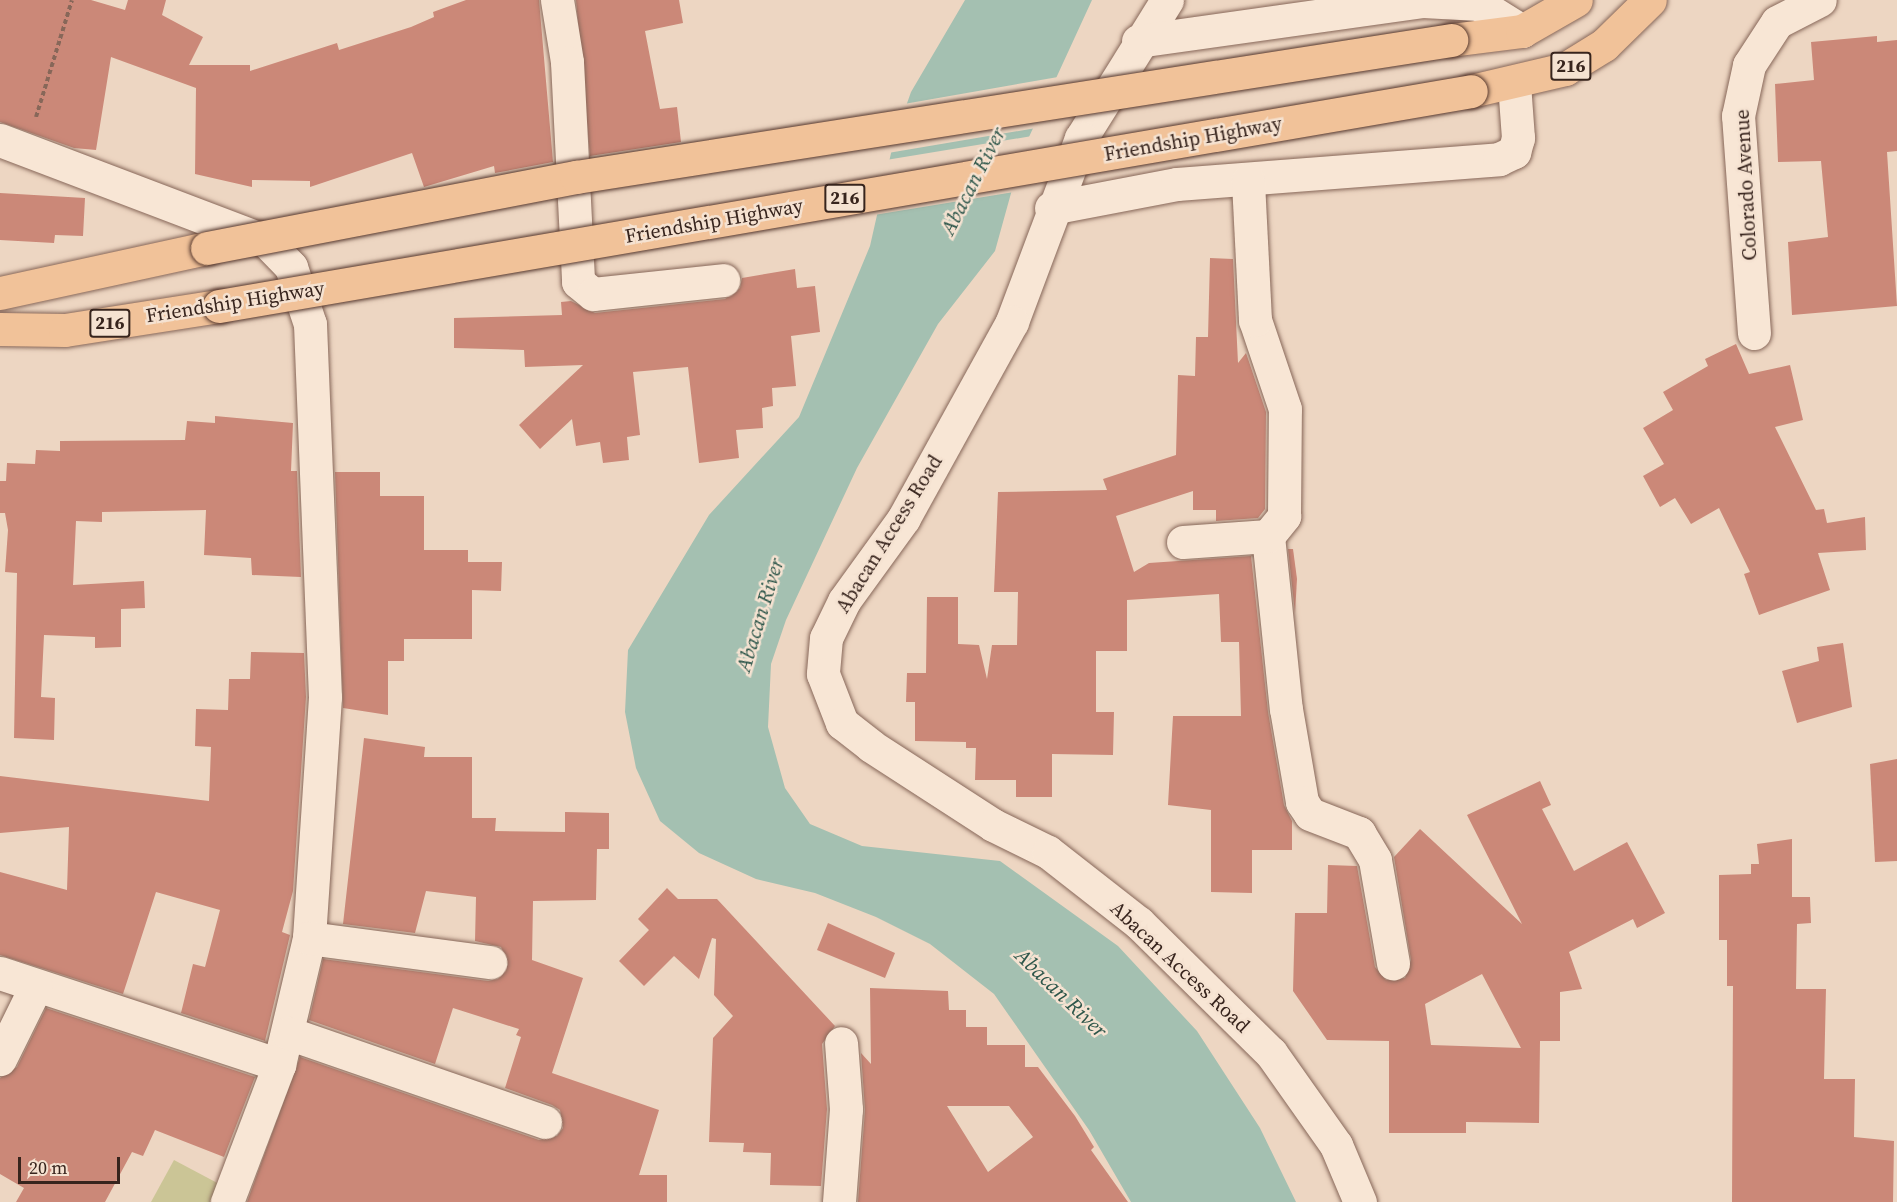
<!DOCTYPE html>
<style>
body{margin:0}
#map{position:relative;width:1897px;height:1202px;overflow:hidden;background:#edd6c2;font-family:"Source Serif 4",serif}
div>[style]{position:absolute}
[style*='--x']{left:calc(var(--x)*1px);top:calc(var(--y)*1px);width:calc(var(--w)*1px);rotate:calc(var(--a)*1deg)}
.green>*{inset:0;background:#cbc596}
.water>*{inset:0;background:#a4c0b1}
.pier>*{inset:0;background:#edd6c2}
.building>*{inset:0;background:#cb8878}
.path>*{height:4px;margin-top:-2px;transform-origin:0;background:repeating-linear-gradient(90deg,#876759 0 4.5px,transparent 0 7.5px)}
.roads{filter:drop-shadow(0 0 2px #876759) drop-shadow(0 0 2px #876759)}
.minor>*{height:33px;margin:-16.5px;padding:0 16.5px;transform-origin:16.5px;border-radius:16.5px;background:#f8e6d5}
.major>*{height:33px;margin:-16.5px;padding:0 16.5px;transform-origin:16.5px;border-radius:16.5px;background:#f1c299}
.bridges{filter:drop-shadow(0 0 2px #55372d) drop-shadow(0 0 2px #55372d)}
.major-bridge>*{height:33px;margin:-16.5px;padding:0 16.5px;transform-origin:16.5px;border-radius:16.5px;background:#f1c299}
span{translate:-50% -50%;white-space:nowrap;text-align:center;line-height:1.15;-webkit-text-stroke:5px #f5e2d1;paint-order:stroke}
.shield-label span{padding:2px 4px;background:#f5e2d1;border:2px solid;border-radius:4px;-webkit-text-stroke-width:0}
.shield-label{font-size:18px;color:#37241d;font-weight:700}
.street-label{font-size:20px;color:#37241d}
.water-label{font-size:21px;color:#2d564a;font-style:italic}
.scale{position:absolute;left:18px;top:1157px;width:102px;height:27px;box-sizing:border-box;border:3px solid #37241d;border-top:0;padding-left:8px;font-size:18px;line-height:21px;white-space:nowrap;color:#37241d;-webkit-text-stroke:4px #f5e2d1;paint-order:stroke}
</style>
<div id="map">
<div class="green">
<i style="clip-path:polygon(174px 1160px,223px 1186px,215px 1202px,151px 1202px)"></i>
</div>
<div class="water">
<i style="clip-path:polygon(965px 0,1092px 0,1023px 150px,995px 251px,938px 324px,857px 468px,786px 620px,771px 664px,768px 727px,785px 788px,810px 824px,862px 846px,1000px 861px,1118px 946px,1197px 1031px,1260px 1128px,1296px 1202px,1131px 1202px,1089px 1130px,994px 994px,930px 944px,876px 917px,815px 893px,756px 879px,699px 853px,660px 821px,636px 768px,625px 712px,628px 650px,709px 515px,799px 417px,870px 246px,894px 140px,911px 92px)"></i>
</div>
<div class="pier">
<i style="clip-path:polygon(1058px 77px,1036px 128px,888px 153px,904px 104px)"></i>
<i style="clip-path:polygon(1032px 136px,1014px 192px,874px 215px,886px 160px)"></i>
</div>
<div class="building">
<i style="clip-path:polygon(0 0,91px 0,125px 10px,128px 0,166px 0,162px 15px,203px 37px,189px 65px,250px 65px,250px 71px,337px 43px,339px 50px,411px 27px,434px 17px,433px 12px,466px 0,539px 0,553px 162px,495px 173px,494px 166px,424px 187px,412px 153px,310px 187px,310px 181px,252px 180px,252px 187px,195px 174px,196px 88px,111px 57px,96px 150px,74px 148px,0 122px)"></i>
<i style="clip-path:polygon(576px 0,679px 0,683px 23px,645px 31px,660px 109px,677px 107px,681px 142px,590px 156px)"></i>
<i style="clip-path:polygon(1877px 36px,1877px 42px,1897px 40px,1897px 151px,1887px 152px,1897px 306px,1792px 315px,1788px 242px,1828px 237px,1821px 161px,1778px 162px,1775px 84px,1814px 80px,1811px 42px)"></i>
<i style="clip-path:polygon(0 193px,85px 198px,83px 236px,55px 235px,54px 243px,0 240px)"></i>
<i style="clip-path:polygon(1210px 258px,1233px 259px,1238px 363px,1246px 353px,1266px 412px,1265px 509px,1258px 518px,1216px 521px,1216px 510px,1193px 510px,1193px 491px,1116px 516px,1134px 572px,1149px 563px,1251px 556px,1268px 712px,1284px 805px,1292px 821px,1292px 850px,1252px 850px,1252px 893px,1211px 892px,1211px 810px,1168px 805px,1173px 716px,1241px 716px,1239px 642px,1221px 642px,1219px 594px,1127px 600px,1127px 651px,1096px 651px,1096px 712px,1114px 712px,1113px 755px,1052px 754px,1052px 797px,1016px 797px,1016px 780px,975px 780px,976px 748px,966px 748px,966px 742px,915px 741px,915px 702px,906px 702px,907px 673px,926px 673px,927px 597px,958px 597px,958px 644px,979px 645px,987px 679px,992px 645px,1017px 645px,1018px 592px,994px 592px,998px 492px,1107px 490px,1103px 479px,1176px 455px,1178px 375px,1195px 376px,1196px 337px,1208px 337px)"></i>
<i style="clip-path:polygon(795px 269px,797px 288px,815px 286px,820px 332px,791px 336px,796px 386px,772px 388px,773px 406px,762px 408px,763px 428px,736px 430px,739px 458px,699px 463px,688px 367px,633px 372px,640px 435px,627px 437px,629px 460px,603px 463px,600px 442px,576px 446px,572px 419px,540px 449px,519px 425px,583px 365px,525px 367px,524px 350px,454px 348px,454px 318px,562px 315px,561px 302px,571px 301px,595px 313px,725px 299px,740px 288px,742px 278px)"></i>
<i style="clip-path:polygon(1736px 344px,1749px 374px,1790px 365px,1803px 420px,1775px 427px,1816px 510px,1824px 509px,1827px 523px,1865px 517px,1866px 550px,1818px 553px,1830px 590px,1759px 615px,1744px 574px,1750px 572px,1719px 508px,1691px 524px,1675px 498px,1660px 507px,1643px 476px,1664px 464px,1643px 428px,1673px 410px,1663px 392px,1708px 366px,1705px 359px)"></i>
<i style="clip-path:polygon(215px 416px,293px 423px,291px 471px,297px 471px,301px 577px,252px 575px,251px 558px,204px 555px,206px 510px,102px 512px,102px 522px,76px 521px,73px 585px,144px 581px,145px 608px,121px 609px,121px 647px,95px 648px,95px 637px,44px 635px,41px 697px,55px 698px,54px 740px,14px 738px,17px 573px,5px 572px,8px 530px,5px 513px,0 513px,0 481px,6px 481px,7px 463px,35px 464px,36px 450px,60px 451px,60px 441px,185px 440px,187px 421px,215px 423px)"></i>
<i style="clip-path:polygon(335px 472px,380px 472px,380px 496px,424px 496px,424px 550px,468px 550px,468px 562px,502px 562px,501px 591px,472px 590px,472px 639px,404px 639px,404px 661px,388px 661px,388px 715px,343px 708px)"></i>
<i style="clip-path:polygon(1288px 549px,1293px 549px,1297px 579px,1295px 613px)"></i>
<i style="clip-path:polygon(1843px 643px,1852px 707px,1797px 723px,1782px 671px,1819px 661px,1817px 647px)"></i>
<i style="clip-path:polygon(251px 652px,304px 653px,306px 697px,293px 891px,282px 932px,290px 935px,265px 1041px,181px 1013px,193px 964px,205px 967px,220px 910px,156px 892px,123px 994px,0 955px,0 872px,67px 890px,69px 827px,0 833px,0 776px,209px 801px,211px 747px,195px 746px,196px 709px,228px 710px,229px 679px,250px 679px)"></i>
<i style="clip-path:polygon(364px 738px,425px 747px,424px 757px,472px 757px,472px 818px,496px 818px,495px 831px,565px 832px,565px 812px,609px 813px,609px 849px,597px 849px,596px 900px,533px 901px,532px 960px,583px 978px,552px 1073px,659px 1110px,639px 1175px,667px 1175px,667px 1202px,247px 1202px,300px 1057px,539px 1140px,557px 1136px,563px 1128px,560px 1110px,552px 1105px,505px 1088px,521px 1037px,516px 1035px,519px 1029px,453px 1008px,435px 1064px,309px 1020px,323px 959px,488px 981px,498px 979px,508px 965px,501px 947px,475px 941px,476px 897px,426px 891px,415px 933px,343px 924px)"></i>
<i style="clip-path:polygon(1897px 759px,1897px 861px,1875px 862px,1870px 764px)"></i>
<i style="clip-path:polygon(evenodd,1540px 781px,1551px 805px,1542px 809px,1574px 871px,1627px 842px,1665px 913px,1637px 928px,1633px 919px,1569px 952px,1582px 989px,1560px 992px,1560px 1041px,1540px 1041px,1539px 1123px,1466px 1122px,1466px 1133px,1389px 1133px,1389px 1041px,1327px 1040px,1293px 991px,1295px 913px,1327px 913px,1328px 865px,1357px 866px,1375px 967px,1386px 980px,1405px 978px,1411px 960px,1394px 857px,1420px 829px,1522px 924px,1467px 815px,1540px 781px,1482px 974px,1521px 1048px,1431px 1045px,1425px 1004px,1482px 974px)"></i>
<i style="clip-path:polygon(1792px 839px,1792px 897px,1810px 897px,1811px 923px,1797px 924px,1796px 989px,1826px 989px,1824px 1079px,1855px 1079px,1854px 1137px,1894px 1141px,1893px 1202px,1732px 1202px,1733px 986px,1727px 986px,1727px 940px,1719px 940px,1719px 875px,1751px 874px,1751px 864px,1759px 864px,1757px 844px)"></i>
<i style="clip-path:polygon(667px 888px,678px 899px,717px 899px,835px 1026px,822px 1044px,827px 1109px,821px 1186px,770px 1185px,771px 1153px,743px 1152px,744px 1143px,709px 1142px,713px 1038px,733px 1016px,714px 995px,716px 939px,712px 938px,699px 979px,674px 956px,644px 986px,619px 961px,649px 930px,638px 919px)"></i>
<i style="clip-path:polygon(828px 923px,895px 953px,885px 978px,817px 950px)"></i>
<i style="clip-path:polygon(evenodd,870px 988px,948px 991px,949px 1010px,966px 1010px,966px 1027px,987px 1027px,987px 1045px,1025px 1045px,1025px 1067px,1038px 1067px,1075px 1116px,1094px 1147px,1091px 1150px,1128px 1202px,858px 1202px,865px 1110px,861px 1053px,871px 1064px,870px 988px,947px 1106px,1009px 1106px,1033px 1137px,988px 1172px,947px 1106px)"></i>
<i style="clip-path:polygon(46px 1008px,255px 1077px,224px 1157px,155px 1130px,143px 1156px,132px 1152px,105px 1202px,16px 1202px,24px 1188px,0 1174px,0 1078px,17px 1067px)"></i>
</div>
<div class="path">
<i style="--x:36;--y:117;--w:122;--a:-72.9"></i>
</div>
<div class="roads">
<div class="minor">
<i style="--x:557;--y:0;--w:63;--a:80.8"></i>
<i style="--x:567;--y:62;--w:220;--a:87.1"></i>
<i style="--x:578;--y:282;--w:19;--a:39"></i>
<i style="--x:593;--y:294;--w:131;--a:-6.1"></i>
<i style="--x:1167;--y:0;--w:163;--a:121.9"></i>
<i style="--x:1081;--y:138;--w:197;--a:110.6"></i>
<i style="--x:1012;--y:322;--w:224;--a:118.9"></i>
<i style="--x:904;--y:518;--w:102;--a:125.9"></i>
<i style="--x:844;--y:601;--w:41;--a:115.9"></i>
<i style="--x:826;--y:638;--w:36;--a:95"></i>
<i style="--x:823;--y:674;--w:53;--a:68.8"></i>
<i style="--x:842;--y:723;--w:37;--a:38"></i>
<i style="--x:871;--y:746;--w:145;--a:32.9"></i>
<i style="--x:993;--y:825;--w:61;--a:26.1"></i>
<i style="--x:1048;--y:852;--w:115;--a:38"></i>
<i style="--x:1139;--y:923;--w:185;--a:44.6"></i>
<i style="--x:1271;--y:1053;--w:113;--a:54.8"></i>
<i style="--x:1336;--y:1145;--w:62;--a:67.2"></i>
<i style="--x:1138;--y:41;--w:288;--a:-8"></i>
<i style="--x:1423;--y:1;--w:56;--a:3.1"></i>
<i style="--x:1479;--y:4;--w:51;--a:32.1"></i>
<i style="--x:0;--y:140;--w:285;--a:20.8"></i>
<i style="--x:266;--y:241;--w:36;--a:46"></i>
<i style="--x:291;--y:267;--w:60;--a:71.6"></i>
<i style="--x:310;--y:324;--w:373;--a:87.7"></i>
<i style="--x:325;--y:697;--w:242;--a:93.8"></i>
<i style="--x:309;--y:938;--w:130;--a:103.3"></i>
<i style="--x:279;--y:1065;--w:147;--a:110.8"></i>
<i style="--x:1051;--y:208;--w:128;--a:-10.8"></i>
<i style="--x:1177;--y:184;--w:323;--a:-4.4"></i>
<i style="--x:1499;--y:159;--w:17;--a:-25"></i>
<i style="--x:1514;--y:152;--w:15;--a:-74"></i>
<i style="--x:1518;--y:138;--w:55;--a:-94.2"></i>
<i style="--x:1754;--y:333;--w:218;--a:-94.2"></i>
<i style="--x:1738;--y:116;--w:52;--a:-77.8"></i>
<i style="--x:1749;--y:65;--w:51;--a:-56.9"></i>
<i style="--x:1777;--y:22;--w:48;--a:-27.1"></i>
<i style="--x:1268;--y:536;--w:174;--a:84.1"></i>
<i style="--x:1286;--y:709;--w:94;--a:80.2"></i>
<i style="--x:1302;--y:802;--w:14;--a:56"></i>
<i style="--x:1310;--y:814;--w:53;--a:21.2"></i>
<i style="--x:1359;--y:833;--w:31;--a:59"></i>
<i style="--x:1375;--y:860;--w:105;--a:80.1"></i>
<i style="--x:1183;--y:542;--w:85;--a:-4"></i>
<i style="--x:1268;--y:536;--w:26;--a:-51"></i>
<i style="--x:1284;--y:516;--w:107;--a:-89.5"></i>
<i style="--x:1285;--y:409;--w:94;--a:-108.6"></i>
<i style="--x:1255;--y:320;--w:140;--a:-92.9"></i>
<i style="--x:309;--y:938;--w:183;--a:7.6"></i>
<i style="--x:0;--y:973;--w:294;--a:18.2"></i>
<i style="--x:288;--y:1033;--w:272;--a:19.1"></i>
<i style="--x:0;--y:1059;--w:81;--a:-63.7"></i>
<i style="--x:839;--y:1202;--w:93;--a:-85.7"></i>
<i style="--x:846;--y:1109;--w:66;--a:-94.3"></i>
</div>
<div class="major">
<i style="--x:1451;--y:40;--w:72;--a:-7.2"></i>
<i style="--x:1522;--y:31;--w:62;--a:-29.9"></i>
<i style="--x:1471;--y:91;--w:97;--a:-13.2"></i>
<i style="--x:1565;--y:69;--w:46;--a:-31.6"></i>
<i style="--x:1604;--y:45;--w:64;--a:-44.4"></i>
<i style="--x:0;--y:293;--w:212;--a:-12.3"></i>
<i style="--x:0;--y:329;--w:65;--a:0.9"></i>
<i style="--x:65;--y:330;--w:156;--a:-8.9"></i>
</div>
</div>
<div class="bridges">
<div class="major-bridge">
<i style="--x:207;--y:248;--w:376;--a:-10.9"></i>
<i style="--x:576;--y:177;--w:886;--a:-8.9"></i>
<i style="--x:219;--y:306;--w:1270;--a:-9.74"></i>
</div>
</div>
<div class="shield-label">
<span style="left:1571px;top:66px">216</span>
<span style="left:845px;top:198px">216</span>
<span style="left:110px;top:323px">216</span>
</div>
<div class="street-label">
<span style="left:1193px;top:139px;rotate:-10deg">Friendship Highway</span>
<span style="left:1746px;top:185px;rotate:-93deg">Colorado Avenue</span>
<span style="left:714px;top:221px;rotate:-10deg">Friendship Highway</span>
<span style="left:235px;top:302px;rotate:-9deg">Friendship Highway</span>
<span style="left:889px;top:534px;rotate:-58deg">Abacan Access Road</span>
<span style="left:1180px;top:967px;rotate:43deg">Abacan Access Road</span>
</div>
<div class="water-label">
<span style="left:973px;top:181px;rotate:-63deg">Abacan River</span>
<span style="left:760px;top:615px;rotate:-73deg">Abacan River</span>
<span style="left:1061px;top:993px;rotate:44deg">Abacan River</span>
</div>
<div class="scale">20 m</div>
</div>
